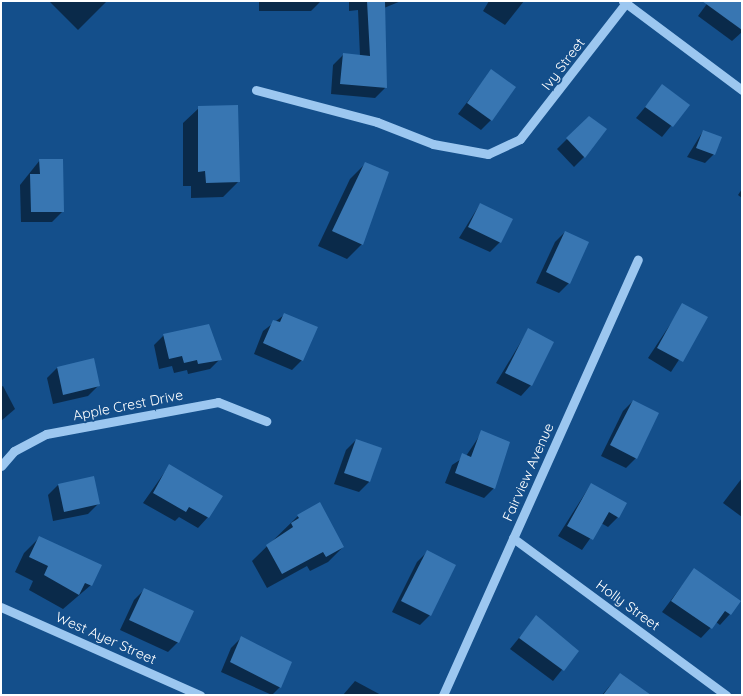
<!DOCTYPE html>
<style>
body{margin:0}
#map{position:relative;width:743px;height:696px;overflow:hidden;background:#144f8b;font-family:Quicksand,sans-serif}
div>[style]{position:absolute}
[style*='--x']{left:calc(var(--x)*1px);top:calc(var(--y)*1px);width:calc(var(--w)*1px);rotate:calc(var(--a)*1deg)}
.shadow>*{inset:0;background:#0007}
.building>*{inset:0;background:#3876b2}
.minor>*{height:9px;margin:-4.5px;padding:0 4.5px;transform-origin:4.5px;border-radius:4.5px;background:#9cc7f0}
span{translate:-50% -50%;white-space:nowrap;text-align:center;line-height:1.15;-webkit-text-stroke:4px #144f8b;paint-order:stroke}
.street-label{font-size:14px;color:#fff}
.frame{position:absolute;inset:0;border:2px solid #fff;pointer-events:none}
</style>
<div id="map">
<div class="shadow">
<i style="clip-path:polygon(49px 1px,105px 1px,106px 2px,78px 30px)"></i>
<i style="clip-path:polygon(259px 1px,321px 1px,311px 11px,259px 11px)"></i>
<i style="clip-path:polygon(349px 1px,401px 1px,384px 8px,385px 88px,375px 98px,331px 94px,333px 65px,343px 55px,360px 56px,358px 10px,349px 11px)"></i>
<i style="clip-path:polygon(489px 1px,524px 1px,505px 25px,483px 11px)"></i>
<i style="clip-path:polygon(709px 1px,742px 1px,742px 32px,732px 41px,698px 16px)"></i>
<i style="clip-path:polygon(491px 71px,491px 120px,481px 130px,458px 114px)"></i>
<i style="clip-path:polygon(663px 86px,688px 105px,662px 137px,636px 118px)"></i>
<i style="clip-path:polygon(199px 108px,238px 182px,223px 197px,191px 198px,191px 186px,183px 186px,183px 123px)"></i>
<i style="clip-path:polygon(589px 117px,584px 157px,574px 167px,557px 149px)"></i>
<i style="clip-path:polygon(703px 131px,714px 154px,705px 163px,687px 157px)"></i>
<i style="clip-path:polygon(40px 160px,62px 212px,52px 222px,21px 222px,20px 185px)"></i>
<i style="clip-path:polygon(365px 164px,362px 244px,347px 259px,318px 246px,350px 179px)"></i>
<i style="clip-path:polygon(742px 189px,742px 198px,738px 195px)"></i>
<i style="clip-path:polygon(480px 204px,500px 242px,490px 252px,459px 238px)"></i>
<i style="clip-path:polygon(565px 232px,569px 283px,559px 293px,536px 283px,555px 242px)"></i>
<i style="clip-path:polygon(683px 305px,706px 318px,671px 372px,648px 358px)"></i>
<i style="clip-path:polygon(284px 315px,302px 360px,292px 370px,254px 354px,263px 331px)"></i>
<i style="clip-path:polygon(528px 330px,553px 342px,531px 385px,521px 396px,496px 383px)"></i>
<i style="clip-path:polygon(164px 335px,220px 359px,210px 369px,188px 374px,187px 370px,174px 373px,172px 366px,159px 369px,154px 345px)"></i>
<i style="clip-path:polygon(93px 360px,99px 385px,88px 396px,53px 404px,47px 378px,57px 368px)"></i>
<i style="clip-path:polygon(3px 386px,15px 409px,1px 421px,1px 387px)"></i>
<i style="clip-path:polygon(633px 401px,636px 458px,626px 468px,601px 456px,623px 411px)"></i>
<i style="clip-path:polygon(482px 432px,494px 488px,484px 498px,445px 483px,452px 465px,466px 456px)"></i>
<i style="clip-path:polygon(356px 440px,380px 448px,369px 482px,359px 492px,334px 484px,346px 450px)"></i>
<i style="clip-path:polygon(169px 466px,208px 517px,198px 528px,179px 517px,175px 521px,143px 503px)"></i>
<i style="clip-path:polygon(742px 478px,742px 517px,723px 503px)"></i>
<i style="clip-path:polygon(591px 484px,618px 517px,608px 527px,601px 523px,582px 550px,558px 536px)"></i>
<i style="clip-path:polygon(58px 485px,98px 504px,88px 514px,53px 521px,48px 495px)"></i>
<i style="clip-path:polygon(298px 516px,343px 547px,328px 562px,310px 571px,307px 566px,267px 588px,252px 561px)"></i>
<i style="clip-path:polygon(39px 538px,91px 585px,63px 609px,29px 590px,33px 581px,15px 572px,24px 553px)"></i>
<i style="clip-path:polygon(427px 552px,430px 615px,420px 625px,392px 612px,417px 562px)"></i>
<i style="clip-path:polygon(694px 570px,730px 614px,720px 625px,716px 622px,701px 638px,662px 612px)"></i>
<i style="clip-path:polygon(144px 590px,178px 642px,168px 652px,120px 630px,134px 600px)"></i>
<i style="clip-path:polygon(536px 617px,577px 651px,553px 681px,510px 649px)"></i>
<i style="clip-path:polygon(241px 638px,280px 687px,272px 695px,221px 672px,231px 648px)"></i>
<i style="clip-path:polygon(620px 674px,648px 695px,602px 695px)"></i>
<i style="clip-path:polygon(355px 681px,381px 695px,343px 695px)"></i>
</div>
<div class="building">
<i style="clip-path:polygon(367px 1px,385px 1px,387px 88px,340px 84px,343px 53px,370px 56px)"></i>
<i style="clip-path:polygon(702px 1px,742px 1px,742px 30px)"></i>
<i style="clip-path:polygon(491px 69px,516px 87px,492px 121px,467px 103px)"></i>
<i style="clip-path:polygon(662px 84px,690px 105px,673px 127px,645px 107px)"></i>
<i style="clip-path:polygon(238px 105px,240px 182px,206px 183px,205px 171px,198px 172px,198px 106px)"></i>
<i style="clip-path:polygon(589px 116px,607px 129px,585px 158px,566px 138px)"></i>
<i style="clip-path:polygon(703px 130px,722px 137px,715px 155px,696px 148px)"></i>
<i style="clip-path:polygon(39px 159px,63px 159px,64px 212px,31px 212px,30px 174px,40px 174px)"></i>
<i style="clip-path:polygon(365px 162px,389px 172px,363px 245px,332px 231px)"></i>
<i style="clip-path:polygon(480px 203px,513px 219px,501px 243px,468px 227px)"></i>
<i style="clip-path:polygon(565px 231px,589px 242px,570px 284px,546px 272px)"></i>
<i style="clip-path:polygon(682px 303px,708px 317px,683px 362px,657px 348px)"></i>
<i style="clip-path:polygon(284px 313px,318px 327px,303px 361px,263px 343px,273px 320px,280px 322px)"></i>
<i style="clip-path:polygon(209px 324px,222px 360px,198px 364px,197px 360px,184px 363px,182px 356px,169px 359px,163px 334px)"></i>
<i style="clip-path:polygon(528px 328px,554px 342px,532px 386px,505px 373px)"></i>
<i style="clip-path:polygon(94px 358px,100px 386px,63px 395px,57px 367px)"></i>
<i style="clip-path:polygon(633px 400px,659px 413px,637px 459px,610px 445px)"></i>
<i style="clip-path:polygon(481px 430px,510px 442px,495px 489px,455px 473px,462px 453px,471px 457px)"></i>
<i style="clip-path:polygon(356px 439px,382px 448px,370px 482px,344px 473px)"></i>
<i style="clip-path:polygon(169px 464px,223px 496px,209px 518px,189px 507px,186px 512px,153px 493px)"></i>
<i style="clip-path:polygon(94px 476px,100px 504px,64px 512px,58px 484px)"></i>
<i style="clip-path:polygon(591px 483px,627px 503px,619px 518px,609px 512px,593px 540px,567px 526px)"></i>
<i style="clip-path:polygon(320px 502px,344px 547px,326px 557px,323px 552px,282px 574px,266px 545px,293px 527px,291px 523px,299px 518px,297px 515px)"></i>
<i style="clip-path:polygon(39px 536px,102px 565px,92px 586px,85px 583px,79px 595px,44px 575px,48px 566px,29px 557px)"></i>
<i style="clip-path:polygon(427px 550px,456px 565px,431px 616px,401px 601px)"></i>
<i style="clip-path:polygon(694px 568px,741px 601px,731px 615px,725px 611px,712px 629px,671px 601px)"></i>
<i style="clip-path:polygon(144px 588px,194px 611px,179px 643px,129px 620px)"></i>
<i style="clip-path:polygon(536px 615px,579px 651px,564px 671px,519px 638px)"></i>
<i style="clip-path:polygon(241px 636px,292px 662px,281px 688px,230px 662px)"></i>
<i style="clip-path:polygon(620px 673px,651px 695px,603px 695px)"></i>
</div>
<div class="minor">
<i style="--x:623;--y:1;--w:149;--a:36.8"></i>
<i style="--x:256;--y:90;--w:125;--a:14.8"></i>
<i style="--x:377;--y:122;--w:60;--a:21.4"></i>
<i style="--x:433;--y:144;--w:56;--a:10.3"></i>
<i style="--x:488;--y:154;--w:35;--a:-25"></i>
<i style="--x:520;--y:139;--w:172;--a:-52.1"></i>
<i style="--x:1;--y:466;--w:20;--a:-49"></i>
<i style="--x:14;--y:451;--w:36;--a:-28"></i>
<i style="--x:46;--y:434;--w:175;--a:-10.5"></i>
<i style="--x:218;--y:402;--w:52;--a:21.6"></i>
<i style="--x:513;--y:538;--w:265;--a:36.4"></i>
<i style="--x:1;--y:607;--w:218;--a:23.9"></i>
<i style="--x:443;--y:695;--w:477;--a:-65.9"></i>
</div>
<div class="street-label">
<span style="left:563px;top:64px;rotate:-53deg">Ivy Street</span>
<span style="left:128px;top:405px;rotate:-11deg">Apple Crest Drive</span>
<span style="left:528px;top:472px;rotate:-66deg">Fairview Avenue</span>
<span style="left:628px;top:605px;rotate:36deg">Holly Street</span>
<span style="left:106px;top:638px;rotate:24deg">West Ayer Street</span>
</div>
<div class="frame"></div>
</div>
